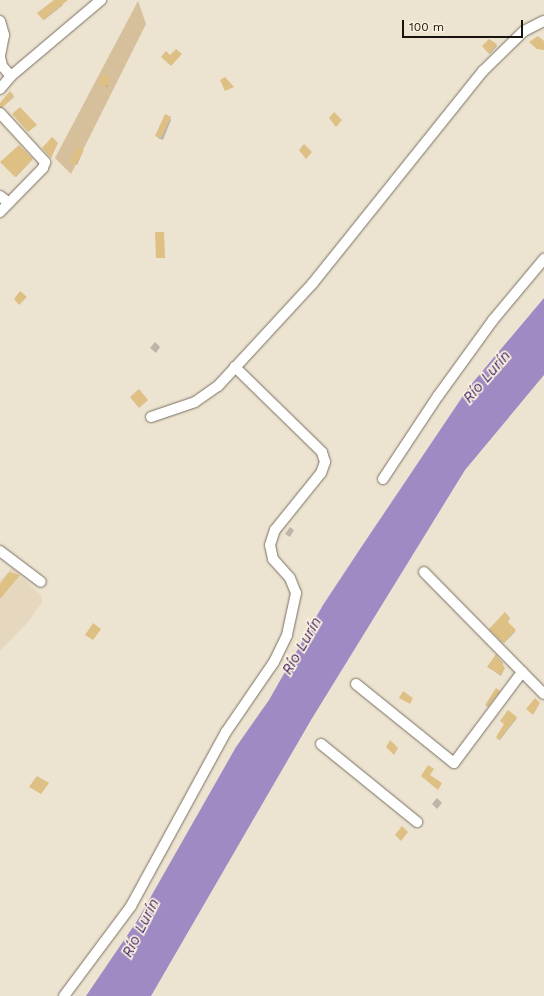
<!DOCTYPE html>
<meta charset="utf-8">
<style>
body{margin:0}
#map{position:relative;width:544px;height:996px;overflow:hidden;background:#ede3d1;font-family:"Work Sans",sans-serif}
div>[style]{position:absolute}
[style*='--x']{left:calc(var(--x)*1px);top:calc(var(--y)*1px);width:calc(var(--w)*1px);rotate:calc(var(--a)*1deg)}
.built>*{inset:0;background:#e6d8bf}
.green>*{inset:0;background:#d5c09b}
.water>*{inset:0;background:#9f8bc4}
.shadow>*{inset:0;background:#0003}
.building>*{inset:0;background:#debf84}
.round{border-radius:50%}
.roads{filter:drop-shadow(0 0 1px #787060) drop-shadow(0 0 1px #787060)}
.street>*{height:10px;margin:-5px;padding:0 5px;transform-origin:5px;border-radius:5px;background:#fff}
span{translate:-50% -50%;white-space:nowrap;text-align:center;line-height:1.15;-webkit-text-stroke:3.5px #fbf1de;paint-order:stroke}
.water-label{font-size:15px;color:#422569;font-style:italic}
.scale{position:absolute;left:402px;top:20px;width:121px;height:18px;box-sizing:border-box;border:2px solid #17140e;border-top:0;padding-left:5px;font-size:12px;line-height:14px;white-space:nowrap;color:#17140e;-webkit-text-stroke:3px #fbf1de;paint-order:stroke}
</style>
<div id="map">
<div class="built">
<i style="clip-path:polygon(12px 568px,41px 595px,42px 602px,29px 621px,0 651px,0 580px)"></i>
</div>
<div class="green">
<i style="clip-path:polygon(138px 1px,146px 24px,71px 174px,55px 158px)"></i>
</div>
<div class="water">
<i style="clip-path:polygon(544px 298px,544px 375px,465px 470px,311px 720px,151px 996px,86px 996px,137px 921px,236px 747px,269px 700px,323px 605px,362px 546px,469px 387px)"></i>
</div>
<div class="shadow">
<i style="clip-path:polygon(55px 0,63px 5px,44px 20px,38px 13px)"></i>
<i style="clip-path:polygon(489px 40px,497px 46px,490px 54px,484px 47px)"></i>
<i style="clip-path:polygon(101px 76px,110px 78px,107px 87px,99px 81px)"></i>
<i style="clip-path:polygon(10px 92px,14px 97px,0 109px,0 104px)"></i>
<i style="clip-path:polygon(170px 118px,171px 120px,163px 140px,158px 138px,157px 136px)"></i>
<i style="clip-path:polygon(83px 151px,77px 165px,72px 162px)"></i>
<i style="clip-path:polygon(32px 160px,16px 177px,1px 162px)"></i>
<i style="clip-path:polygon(155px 342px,160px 347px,156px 353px,150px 348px)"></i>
<i style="clip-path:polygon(290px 527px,294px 530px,290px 537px,285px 534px)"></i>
<i style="clip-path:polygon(505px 614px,510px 619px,507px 622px,515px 632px,504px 643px,491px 630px)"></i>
<i style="clip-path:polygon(496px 656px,503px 663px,501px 666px,504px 669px,501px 676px,488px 667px)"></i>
<i style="clip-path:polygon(517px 718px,500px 740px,497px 738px,505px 724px)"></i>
<i style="clip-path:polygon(437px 798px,442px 803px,437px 809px,432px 804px)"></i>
</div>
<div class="building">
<i style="clip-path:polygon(54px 0,68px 0,43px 20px,37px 13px)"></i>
<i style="clip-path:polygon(538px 36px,544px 41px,544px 50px,537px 49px,529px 42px)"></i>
<i style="clip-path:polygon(489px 39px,497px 44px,489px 54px,482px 46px)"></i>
<i style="clip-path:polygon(176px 49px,182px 54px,171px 66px,161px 57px,166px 51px,170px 55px)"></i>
<i class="round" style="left:98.5px;top:74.5px;width:11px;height:11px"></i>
<i style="clip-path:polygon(225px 77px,234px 87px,225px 91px,220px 80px)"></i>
<i style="clip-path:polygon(10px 91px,14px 96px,3px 107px,0 107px,0 103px)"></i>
<i style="clip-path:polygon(20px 107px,37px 125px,28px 132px,12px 114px)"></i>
<i style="clip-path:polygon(334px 112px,342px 120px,336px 127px,329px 118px)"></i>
<i style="clip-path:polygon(165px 114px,171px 117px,161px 138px,155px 136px)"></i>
<i style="clip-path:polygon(52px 137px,58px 143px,51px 158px,42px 148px)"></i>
<i style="clip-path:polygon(304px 144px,312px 152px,306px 159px,299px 150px)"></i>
<i style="clip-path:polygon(19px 145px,33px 159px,15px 177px,0 162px)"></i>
<i style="clip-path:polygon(78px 147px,84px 150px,76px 165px,70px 162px)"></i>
<i style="clip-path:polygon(155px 232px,164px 232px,165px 258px,156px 258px)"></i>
<i style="clip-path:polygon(20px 291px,27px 297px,19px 305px,14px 299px)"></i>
<i style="clip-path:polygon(139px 389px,148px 400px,139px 408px,130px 397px)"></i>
<i style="clip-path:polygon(9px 572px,20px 575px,0 599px,0 584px)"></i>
<i style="clip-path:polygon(505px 612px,510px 618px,507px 621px,516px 630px,503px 643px,489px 629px)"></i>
<i style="clip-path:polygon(93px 623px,101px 629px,93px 640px,85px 635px)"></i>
<i style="clip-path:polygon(496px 654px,505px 668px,501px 675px,487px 667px)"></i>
<i style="clip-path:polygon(496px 688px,500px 691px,488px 707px,485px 705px)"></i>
<i style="clip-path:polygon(403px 691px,413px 698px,410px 704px,399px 698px)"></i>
<i style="clip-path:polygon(535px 698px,540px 703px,533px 715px,526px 709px)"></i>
<i style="clip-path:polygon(508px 710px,517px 717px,499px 740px,496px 737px,504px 724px,500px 721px)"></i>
<i style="clip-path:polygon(390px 740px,398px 748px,394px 755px,386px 747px)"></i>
<i style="clip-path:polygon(428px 765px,434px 769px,430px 775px,442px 783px,438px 790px,421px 776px)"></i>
<i style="clip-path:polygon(37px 776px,49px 783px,41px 794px,29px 787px)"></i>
<i style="clip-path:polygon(402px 826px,408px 832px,401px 841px,395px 835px)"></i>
</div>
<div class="roads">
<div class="street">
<i style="--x:0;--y:21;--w:15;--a:74"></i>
<i style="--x:4;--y:35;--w:21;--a:101"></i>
<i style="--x:0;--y:57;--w:9;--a:77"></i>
<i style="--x:2;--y:66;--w:13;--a:48"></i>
<i style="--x:0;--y:89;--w:17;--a:-50"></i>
<i style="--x:11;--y:76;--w:118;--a:-40.2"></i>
<i style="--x:0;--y:113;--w:67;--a:47.4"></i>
<i style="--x:45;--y:162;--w:6;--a:108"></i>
<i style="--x:43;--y:168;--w:62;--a:134.3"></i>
<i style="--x:0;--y:196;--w:11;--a:38"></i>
<i style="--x:151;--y:417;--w:46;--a:-18.8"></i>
<i style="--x:195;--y:402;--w:28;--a:-35"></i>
<i style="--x:218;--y:386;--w:140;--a:-47.3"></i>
<i style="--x:313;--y:283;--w:272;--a:-51.3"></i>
<i style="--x:483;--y:71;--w:57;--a:-44.3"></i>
<i style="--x:524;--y:31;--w:22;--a:-27"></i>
<i style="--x:383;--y:479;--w:100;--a:-56.5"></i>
<i style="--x:438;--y:396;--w:94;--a:-54.1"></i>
<i style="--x:493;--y:320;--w:80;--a:-50.1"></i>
<i style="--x:0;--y:551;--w:51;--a:37.1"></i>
<i style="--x:424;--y:572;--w:171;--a:45.5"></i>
<i style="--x:356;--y:684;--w:126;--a:38.9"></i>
<i style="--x:454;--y:763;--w:114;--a:-53.2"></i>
<i style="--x:321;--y:744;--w:124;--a:39.1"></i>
<i style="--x:64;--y:996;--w:112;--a:-53.3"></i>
<i style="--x:131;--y:906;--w:198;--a:-61.4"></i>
<i style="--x:226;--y:732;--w:85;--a:-55.6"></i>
<i style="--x:274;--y:662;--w:30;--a:-64"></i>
<i style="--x:287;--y:635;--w:43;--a:-77.9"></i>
<i style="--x:296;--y:593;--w:16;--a:-112"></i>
<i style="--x:290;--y:578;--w:25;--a:-132"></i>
<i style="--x:273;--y:559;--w:14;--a:-102"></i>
<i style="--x:270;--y:545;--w:16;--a:-72"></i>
<i style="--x:275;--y:530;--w:73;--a:-51.1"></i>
<i style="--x:321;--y:473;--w:12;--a:-70"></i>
<i style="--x:325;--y:462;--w:10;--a:-107"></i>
<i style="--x:322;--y:452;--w:122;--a:-135.7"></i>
</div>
</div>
<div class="water-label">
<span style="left:487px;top:377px;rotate:-49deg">Río Lurín</span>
<span style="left:302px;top:646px;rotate:-60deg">Río Lurín</span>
<span style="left:141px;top:928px;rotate:-63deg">Río Lurín</span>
</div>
<div class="scale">100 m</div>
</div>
